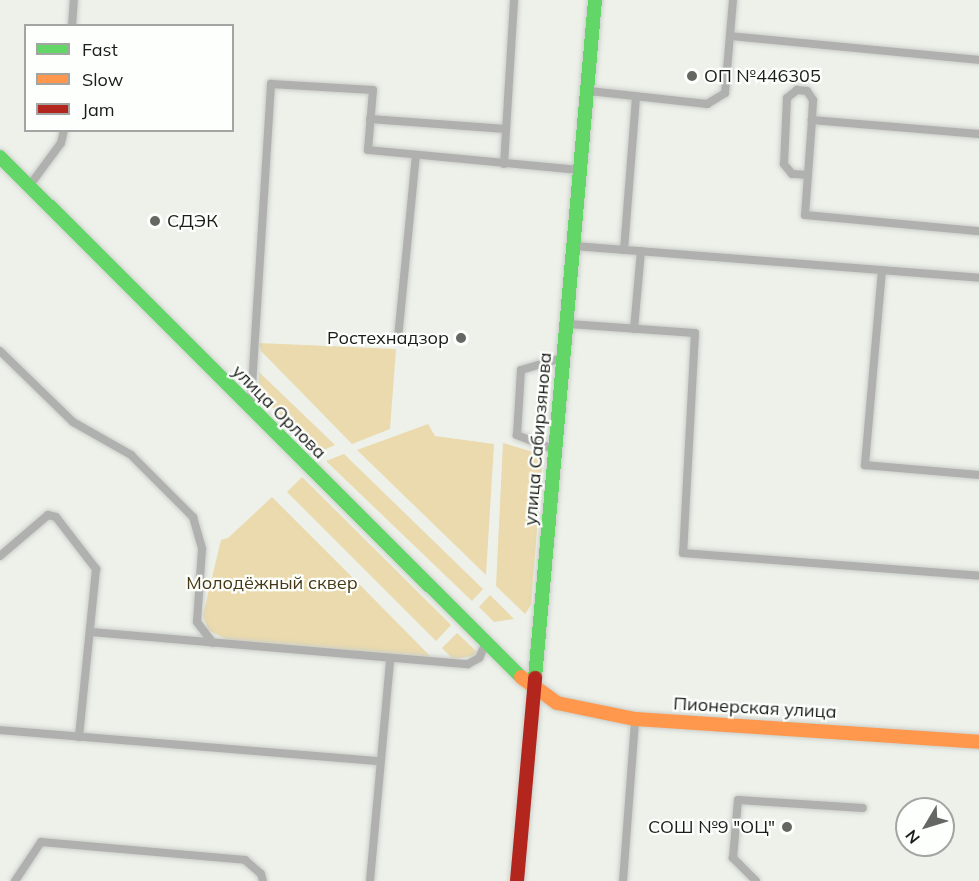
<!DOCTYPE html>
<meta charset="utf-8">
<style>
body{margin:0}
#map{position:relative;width:979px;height:881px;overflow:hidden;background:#edf1ea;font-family:Mulish,sans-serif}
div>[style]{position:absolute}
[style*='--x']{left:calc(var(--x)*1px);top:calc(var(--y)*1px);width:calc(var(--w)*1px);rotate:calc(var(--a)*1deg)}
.green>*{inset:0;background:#eadaad}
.roads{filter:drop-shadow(0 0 2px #cbcec9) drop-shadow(0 0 2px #cbcec9)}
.lane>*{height:8px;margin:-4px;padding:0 4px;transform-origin:4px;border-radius:4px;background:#b0b1ae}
.fast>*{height:14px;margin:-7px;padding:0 7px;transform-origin:7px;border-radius:7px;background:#63d668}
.slow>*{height:14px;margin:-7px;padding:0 7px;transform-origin:7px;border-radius:7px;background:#ff974d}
.jam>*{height:14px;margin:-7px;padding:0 7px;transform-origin:7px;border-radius:7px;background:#b3261e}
.dots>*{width:16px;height:16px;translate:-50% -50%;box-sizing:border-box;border:3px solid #fdfffc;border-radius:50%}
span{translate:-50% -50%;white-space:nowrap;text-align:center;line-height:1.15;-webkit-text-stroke:4.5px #fdfffc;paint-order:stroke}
.poi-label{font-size:18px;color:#1a1d18}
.left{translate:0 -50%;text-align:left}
.right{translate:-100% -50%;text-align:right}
.street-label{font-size:18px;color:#1a1d18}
.park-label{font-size:18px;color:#463815}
.legend{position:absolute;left:24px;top:24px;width:210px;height:108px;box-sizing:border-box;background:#fdfffc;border:2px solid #a2a5a1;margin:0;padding:8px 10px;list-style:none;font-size:18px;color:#1a1d18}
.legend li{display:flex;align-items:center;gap:12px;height:30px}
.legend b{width:30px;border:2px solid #a2a5a1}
.north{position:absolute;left:895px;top:797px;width:60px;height:60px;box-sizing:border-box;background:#fdfffc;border:2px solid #a2a5a1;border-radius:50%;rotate:232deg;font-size:16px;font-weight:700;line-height:24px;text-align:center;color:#1a1d18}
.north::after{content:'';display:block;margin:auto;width:21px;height:27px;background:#646762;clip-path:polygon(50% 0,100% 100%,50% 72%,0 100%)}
</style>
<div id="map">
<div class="green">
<i style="clip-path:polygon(259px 343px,396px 349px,390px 429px,352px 444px,261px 351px)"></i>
<i style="clip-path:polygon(259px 372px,335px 445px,319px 452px,259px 394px)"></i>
<i style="clip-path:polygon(428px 424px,435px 436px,494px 444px,486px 575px,357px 450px)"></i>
<i style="clip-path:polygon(503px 443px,543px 455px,531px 605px,525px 614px,496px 586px)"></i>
<i style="clip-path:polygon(344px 454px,483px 589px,472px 601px,326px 461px)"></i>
<i style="clip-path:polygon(302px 477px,451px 625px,436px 641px,287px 492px)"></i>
<i style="clip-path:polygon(272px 497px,363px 588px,432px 658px,230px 641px,208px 630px,203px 615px,221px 540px,228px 538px)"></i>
<i style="clip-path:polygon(490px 595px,514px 619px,494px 622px,479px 607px)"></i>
<i style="clip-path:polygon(457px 633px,477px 652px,473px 656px,453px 659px,442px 648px)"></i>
</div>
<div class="roads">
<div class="lane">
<i style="--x:72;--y:26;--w:26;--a:-86"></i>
<i style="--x:730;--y:36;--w:250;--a:5.5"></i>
<i style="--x:589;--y:91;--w:119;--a:6.3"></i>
<i style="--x:707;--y:104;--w:21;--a:-31"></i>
<i style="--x:725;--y:93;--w:93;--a:-85.1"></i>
<i style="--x:370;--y:119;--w:136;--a:4.2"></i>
<i style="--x:979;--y:134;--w:168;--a:-175.2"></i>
<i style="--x:812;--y:120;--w:95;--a:94.2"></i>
<i style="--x:805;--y:215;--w:175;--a:5.3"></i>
<i style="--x:504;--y:164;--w:164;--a:-86.5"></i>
<i style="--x:808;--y:175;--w:16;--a:-176"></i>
<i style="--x:792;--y:174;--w:13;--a:-129"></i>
<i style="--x:784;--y:164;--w:66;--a:-87.4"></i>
<i style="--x:787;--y:98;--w:13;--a:-39"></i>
<i style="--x:797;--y:90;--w:10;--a:6"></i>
<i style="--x:807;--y:91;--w:11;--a:56"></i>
<i style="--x:813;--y:100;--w:20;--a:93"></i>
<i style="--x:30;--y:185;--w:52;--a:-53.6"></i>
<i style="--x:61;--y:143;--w:13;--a:-77"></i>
<i style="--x:575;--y:246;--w:405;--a:4.5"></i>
<i style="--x:624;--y:250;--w:153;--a:-85.5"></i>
<i style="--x:882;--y:270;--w:196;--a:95"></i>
<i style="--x:865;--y:465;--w:114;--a:5"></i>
<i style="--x:569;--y:324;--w:126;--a:4.1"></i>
<i style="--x:695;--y:333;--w:220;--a:93.1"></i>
<i style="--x:683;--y:553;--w:297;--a:4.4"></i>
<i style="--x:634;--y:329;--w:78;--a:-84.9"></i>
<i style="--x:398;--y:338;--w:184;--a:-84.4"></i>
<i style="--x:0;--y:351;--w:102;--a:44.2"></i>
<i style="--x:73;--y:422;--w:67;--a:29.6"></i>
<i style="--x:131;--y:455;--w:88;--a:45"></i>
<i style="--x:193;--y:517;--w:33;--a:74"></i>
<i style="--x:202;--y:549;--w:73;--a:93.9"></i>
<i style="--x:197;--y:622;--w:26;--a:53"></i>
<i style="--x:251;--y:402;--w:319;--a:-86.4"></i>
<i style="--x:271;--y:84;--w:102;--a:3.4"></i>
<i style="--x:373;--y:90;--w:60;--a:94.8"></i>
<i style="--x:368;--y:150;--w:211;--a:5.4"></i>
<i style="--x:553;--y:449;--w:39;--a:-159"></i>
<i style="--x:517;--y:435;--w:65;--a:-86.5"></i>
<i style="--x:521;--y:370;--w:43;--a:-16.3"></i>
<i style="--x:0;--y:556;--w:63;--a:-40.5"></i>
<i style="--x:48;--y:515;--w:8;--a:14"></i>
<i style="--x:56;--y:517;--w:66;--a:52.4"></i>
<i style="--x:96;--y:569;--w:169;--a:95.8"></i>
<i style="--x:91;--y:632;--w:378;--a:4.9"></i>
<i style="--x:468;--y:664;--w:13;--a:-29"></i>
<i style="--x:479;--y:658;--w:14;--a:-65"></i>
<i style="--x:0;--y:730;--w:380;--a:4.7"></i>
<i style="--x:15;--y:881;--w:47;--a:-56.3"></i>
<i style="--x:41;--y:842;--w:205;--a:5"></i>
<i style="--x:245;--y:860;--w:21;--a:41"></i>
<i style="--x:261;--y:874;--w:7;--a:74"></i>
<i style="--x:370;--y:881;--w:222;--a:-84.8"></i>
<i style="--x:623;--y:881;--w:160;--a:-85.7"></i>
<i style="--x:756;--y:881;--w:33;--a:-135"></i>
<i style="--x:733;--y:858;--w:58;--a:-85.1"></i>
<i style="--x:738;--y:800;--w:125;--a:3.7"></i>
</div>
<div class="fast">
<i style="--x:0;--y:157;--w:736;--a:44.94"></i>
<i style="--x:535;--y:678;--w:681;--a:-84.94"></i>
</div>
<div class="slow">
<i style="--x:521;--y:677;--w:44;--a:35.8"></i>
<i style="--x:557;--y:703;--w:80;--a:11.6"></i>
<i style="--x:635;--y:719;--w:345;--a:3.8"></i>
</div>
<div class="jam">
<i style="--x:517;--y:881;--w:204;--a:-84.9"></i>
</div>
</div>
<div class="dots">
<i style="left:692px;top:76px;background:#646762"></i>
<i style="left:155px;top:221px;background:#646762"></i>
<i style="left:461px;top:338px;background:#646762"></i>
<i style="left:787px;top:827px;background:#646762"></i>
</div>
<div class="poi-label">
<span class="left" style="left:704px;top:76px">ОП №446305</span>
<span class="left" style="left:167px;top:221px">СДЭК</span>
<span class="right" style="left:449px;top:338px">Ростехнадзор</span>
<span class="right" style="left:775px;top:827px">СОШ №9 "ОЦ"</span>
</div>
<div class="street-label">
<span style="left:279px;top:412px;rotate:45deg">улица Орлова</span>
<span style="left:538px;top:439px;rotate:-85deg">улица Сабирзянова</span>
<span style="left:755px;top:708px;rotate:3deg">Пионерская улица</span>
</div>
<div class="park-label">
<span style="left:272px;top:583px">Молодёжный сквер</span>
</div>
<ul class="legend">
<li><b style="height:8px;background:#63d668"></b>Fast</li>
<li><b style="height:8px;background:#ff974d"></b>Slow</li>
<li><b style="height:8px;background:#b3261e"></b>Jam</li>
</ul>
<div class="north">N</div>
</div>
